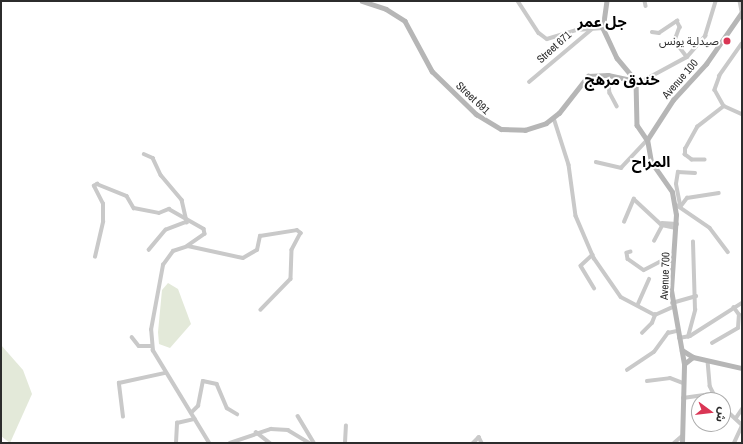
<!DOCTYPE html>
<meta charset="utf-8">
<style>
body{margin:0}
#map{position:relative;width:743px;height:444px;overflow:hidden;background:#fff;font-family:"Archivo Narrow","Noto Sans Arabic",sans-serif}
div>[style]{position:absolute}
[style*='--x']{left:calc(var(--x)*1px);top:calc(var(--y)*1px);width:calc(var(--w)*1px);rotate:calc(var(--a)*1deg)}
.green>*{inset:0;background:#e3e9d9}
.street>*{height:3.5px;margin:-1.75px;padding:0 1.75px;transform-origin:1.75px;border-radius:1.75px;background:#c9c9c9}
.secondary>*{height:4.5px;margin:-2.25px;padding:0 2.25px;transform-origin:2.25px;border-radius:2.25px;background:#b6b6b6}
.dots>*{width:11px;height:11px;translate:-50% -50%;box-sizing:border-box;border:2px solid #fff;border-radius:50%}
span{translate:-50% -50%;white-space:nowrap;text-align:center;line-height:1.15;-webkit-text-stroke:4px #fff;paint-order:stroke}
.poi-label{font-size:11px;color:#2c2c2c}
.right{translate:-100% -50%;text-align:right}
.street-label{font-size:11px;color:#2c2c2c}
.district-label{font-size:15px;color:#000;font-weight:700}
.frame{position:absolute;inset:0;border:2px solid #2c2c2c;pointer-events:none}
.north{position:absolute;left:691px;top:392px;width:40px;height:40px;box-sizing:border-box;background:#fff;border:1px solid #ababab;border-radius:50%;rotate:105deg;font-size:11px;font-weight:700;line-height:16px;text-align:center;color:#2c2c2c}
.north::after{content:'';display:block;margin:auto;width:14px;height:18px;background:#da3655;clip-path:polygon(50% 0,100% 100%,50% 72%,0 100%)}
</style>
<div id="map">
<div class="green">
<i style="clip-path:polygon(168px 283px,178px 289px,191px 324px,170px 348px,159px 344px,158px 332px,162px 290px)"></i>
<i style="clip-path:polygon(1px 345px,23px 370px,32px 394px,10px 443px,1px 436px)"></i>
</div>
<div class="street">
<i style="--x:518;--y:1;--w:38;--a:57"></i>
<i style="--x:539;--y:33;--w:10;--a:37"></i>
<i style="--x:547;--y:39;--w:30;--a:-17"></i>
<i style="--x:576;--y:30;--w:27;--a:-4"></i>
<i style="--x:645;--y:1;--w:5;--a:79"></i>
<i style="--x:740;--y:1;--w:10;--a:79"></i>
<i style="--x:652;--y:32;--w:7;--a:8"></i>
<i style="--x:659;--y:33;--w:22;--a:-34"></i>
<i style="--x:677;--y:21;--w:7;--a:63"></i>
<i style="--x:680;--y:27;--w:15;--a:110"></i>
<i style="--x:675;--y:41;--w:20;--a:53"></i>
<i style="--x:742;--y:44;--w:39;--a:125"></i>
<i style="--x:720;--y:76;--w:15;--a:110"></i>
<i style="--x:715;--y:90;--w:18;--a:61"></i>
<i style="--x:724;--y:106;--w:20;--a:24"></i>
<i style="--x:608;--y:75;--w:18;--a:84"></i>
<i style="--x:610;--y:93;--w:15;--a:62"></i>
<i style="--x:529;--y:82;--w:81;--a:-40"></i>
<i style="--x:637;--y:84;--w:57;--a:-28.4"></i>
<i style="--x:687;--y:57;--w:28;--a:-49"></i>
<i style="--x:705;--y:36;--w:37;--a:-73"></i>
<i style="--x:554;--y:118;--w:49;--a:72.3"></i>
<i style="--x:569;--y:165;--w:51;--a:82.2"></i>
<i style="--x:576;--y:216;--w:46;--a:66.8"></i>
<i style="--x:594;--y:258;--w:47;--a:55.3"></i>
<i style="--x:621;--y:297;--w:38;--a:28"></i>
<i style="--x:655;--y:315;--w:20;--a:-24"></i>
<i style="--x:144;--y:154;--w:10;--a:24"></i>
<i style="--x:153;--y:158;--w:19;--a:65"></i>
<i style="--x:161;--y:175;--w:33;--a:50"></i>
<i style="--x:182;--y:200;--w:23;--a:77"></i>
<i style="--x:187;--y:222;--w:22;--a:159"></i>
<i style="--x:166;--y:230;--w:26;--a:130"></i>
<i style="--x:705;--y:160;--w:13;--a:180"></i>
<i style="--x:692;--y:160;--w:9;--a:-144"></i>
<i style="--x:685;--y:155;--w:6;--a:-90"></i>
<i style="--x:685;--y:149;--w:25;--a:-61"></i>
<i style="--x:697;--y:127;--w:34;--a:-38"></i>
<i style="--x:596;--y:162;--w:26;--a:13"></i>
<i style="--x:621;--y:168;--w:38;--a:-47"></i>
<i style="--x:675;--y:204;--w:42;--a:34.4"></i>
<i style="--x:710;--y:228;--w:30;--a:53"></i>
<i style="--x:680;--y:205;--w:21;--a:-101"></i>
<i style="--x:676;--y:184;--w:12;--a:-81"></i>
<i style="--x:678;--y:172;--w:17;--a:3"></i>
<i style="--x:681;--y:206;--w:10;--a:-53"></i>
<i style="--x:687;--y:198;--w:32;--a:-9"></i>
<i style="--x:624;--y:222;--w:25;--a:-67"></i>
<i style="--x:634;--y:199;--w:38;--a:43"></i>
<i style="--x:662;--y:225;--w:14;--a:12"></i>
<i style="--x:662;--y:223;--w:15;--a:4"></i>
<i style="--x:654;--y:241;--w:19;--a:-62"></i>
<i style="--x:631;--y:252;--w:4;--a:166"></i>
<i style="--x:627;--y:253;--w:6;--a:81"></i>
<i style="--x:628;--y:259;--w:19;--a:35"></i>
<i style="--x:644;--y:270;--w:18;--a:-27"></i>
<i style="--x:660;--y:262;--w:13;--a:9"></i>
<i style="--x:593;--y:255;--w:16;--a:137"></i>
<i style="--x:581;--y:266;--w:26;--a:59"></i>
<i style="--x:95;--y:257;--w:36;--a:-77"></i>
<i style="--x:103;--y:222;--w:18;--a:-90"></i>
<i style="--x:103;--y:204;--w:20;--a:-117"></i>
<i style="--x:94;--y:186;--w:4;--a:-34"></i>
<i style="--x:97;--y:184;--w:32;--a:22"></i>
<i style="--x:127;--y:196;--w:14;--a:60"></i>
<i style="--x:134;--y:208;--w:25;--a:11"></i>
<i style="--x:159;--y:213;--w:11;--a:-22"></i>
<i style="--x:169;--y:209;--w:40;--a:29.7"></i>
<i style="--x:204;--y:229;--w:5;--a:79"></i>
<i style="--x:205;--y:234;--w:21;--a:145"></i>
<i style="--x:672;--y:303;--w:25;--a:-16"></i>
<i style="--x:638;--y:304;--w:27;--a:-66"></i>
<i style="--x:642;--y:333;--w:14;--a:-45"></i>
<i style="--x:652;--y:323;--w:9;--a:-69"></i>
<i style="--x:132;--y:337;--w:11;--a:52"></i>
<i style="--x:139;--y:346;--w:13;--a:0"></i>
<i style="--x:688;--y:337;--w:28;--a:-75"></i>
<i style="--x:695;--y:310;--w:68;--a:-91.7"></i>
<i style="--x:679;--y:338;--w:11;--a:-10"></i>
<i style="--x:690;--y:336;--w:62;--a:-32.4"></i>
<i style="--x:712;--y:343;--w:30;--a:-30"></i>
<i style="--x:738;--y:328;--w:13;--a:-86"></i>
<i style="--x:739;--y:315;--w:9;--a:-126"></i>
<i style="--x:708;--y:361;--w:25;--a:85"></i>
<i style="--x:710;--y:386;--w:16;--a:63"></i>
<i style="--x:627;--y:370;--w:32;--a:-34"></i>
<i style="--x:654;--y:352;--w:24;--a:-54"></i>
<i style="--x:668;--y:333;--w:9;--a:-13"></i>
<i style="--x:647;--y:381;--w:23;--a:-7"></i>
<i style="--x:670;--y:378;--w:14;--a:21"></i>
<i style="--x:683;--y:398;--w:30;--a:-8"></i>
<i style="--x:723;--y:407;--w:26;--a:43"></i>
<i style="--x:191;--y:413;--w:10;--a:-45"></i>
<i style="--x:198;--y:406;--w:25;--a:-79"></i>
<i style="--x:203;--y:381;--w:14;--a:12"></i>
<i style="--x:217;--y:384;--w:26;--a:67"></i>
<i style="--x:227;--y:408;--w:12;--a:31"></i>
<i style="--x:298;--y:416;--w:31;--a:59"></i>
<i style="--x:123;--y:417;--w:34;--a:-97"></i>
<i style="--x:119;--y:383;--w:47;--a:-12.3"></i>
<i style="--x:736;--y:418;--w:11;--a:-56"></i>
<i style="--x:256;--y:432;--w:18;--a:38"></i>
<i style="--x:176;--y:443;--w:20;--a:-87"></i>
<i style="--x:177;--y:423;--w:18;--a:-13"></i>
<i style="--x:209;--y:443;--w:108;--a:-121.3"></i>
<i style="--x:153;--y:351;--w:21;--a:-95"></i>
<i style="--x:151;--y:330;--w:66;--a:-79.5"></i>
<i style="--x:163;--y:265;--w:17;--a:-54"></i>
<i style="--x:173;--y:251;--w:16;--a:-18"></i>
<i style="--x:188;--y:246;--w:56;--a:12.3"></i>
<i style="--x:243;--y:258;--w:16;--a:-30"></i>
<i style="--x:257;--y:250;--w:14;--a:-78"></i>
<i style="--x:260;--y:236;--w:37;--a:-9"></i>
<i style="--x:297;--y:230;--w:5;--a:37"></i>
<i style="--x:301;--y:233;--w:19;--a:118"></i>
<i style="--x:292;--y:250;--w:29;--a:92"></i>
<i style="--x:291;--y:279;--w:43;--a:134.1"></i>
<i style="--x:230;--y:443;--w:43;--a:-18.9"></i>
<i style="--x:271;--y:429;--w:17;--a:3"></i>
<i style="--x:288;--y:430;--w:26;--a:31"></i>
<i style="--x:345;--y:443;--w:17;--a:-87"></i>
<i style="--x:473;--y:443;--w:8;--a:-45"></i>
<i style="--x:479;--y:437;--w:7;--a:63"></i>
<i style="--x:674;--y:443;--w:11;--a:-41"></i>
<i style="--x:734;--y:443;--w:19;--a:-65"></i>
</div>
<div class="secondary">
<i style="--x:362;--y:1;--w:25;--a:18"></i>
<i style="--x:386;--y:9;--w:22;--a:32"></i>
<i style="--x:405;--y:21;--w:57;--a:61.6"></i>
<i style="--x:432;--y:71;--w:62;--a:44.3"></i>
<i style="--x:476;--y:114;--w:29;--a:31"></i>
<i style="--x:501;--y:129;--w:24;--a:2"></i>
<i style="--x:525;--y:130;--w:22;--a:-18"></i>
<i style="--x:546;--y:123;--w:16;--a:-38"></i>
<i style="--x:559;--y:113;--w:47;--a:-51.9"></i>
<i style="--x:588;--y:76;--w:20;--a:-3"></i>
<i style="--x:608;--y:75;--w:29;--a:12"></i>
<i style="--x:607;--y:1;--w:27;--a:98"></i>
<i style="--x:603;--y:28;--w:33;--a:65"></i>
<i style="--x:617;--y:58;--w:30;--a:50"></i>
<i style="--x:636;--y:81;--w:44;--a:88.7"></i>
<i style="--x:637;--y:125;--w:18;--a:56"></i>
<i style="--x:682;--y:350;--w:13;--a:32"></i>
<i style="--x:693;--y:357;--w:50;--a:12.7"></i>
<i style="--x:684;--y:364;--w:11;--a:-38"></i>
<i style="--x:682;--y:443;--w:79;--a:-88.5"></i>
<i style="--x:684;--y:364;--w:75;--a:-100"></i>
<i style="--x:671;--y:290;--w:75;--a:-86.2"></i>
<i style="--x:676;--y:215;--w:23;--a:-100"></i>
<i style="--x:672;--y:192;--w:37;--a:-125"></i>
<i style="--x:651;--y:162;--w:22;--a:-100"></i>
<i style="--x:647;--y:140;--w:48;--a:-57"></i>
<i style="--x:673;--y:100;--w:49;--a:-47.5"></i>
<i style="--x:706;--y:64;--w:63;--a:-55.3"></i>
</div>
<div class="dots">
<i style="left:727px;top:41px;background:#da3655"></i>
</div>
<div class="poi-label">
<span class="right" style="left:719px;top:41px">صيدلية يونس</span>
</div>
<div class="street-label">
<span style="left:554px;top:47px;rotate:-42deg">Street 671</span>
<span style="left:680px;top:79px;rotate:-49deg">Avenue 100</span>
<span style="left:473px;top:98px;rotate:43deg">Street 691</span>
<span style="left:665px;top:276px;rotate:-88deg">Avenue 700</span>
</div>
<div class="district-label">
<span style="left:602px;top:22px">جل عمر</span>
<span style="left:622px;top:80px">خندق مرهج</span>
<span style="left:651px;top:162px">المراح</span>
</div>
<div class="frame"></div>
<div class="north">ش</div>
</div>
